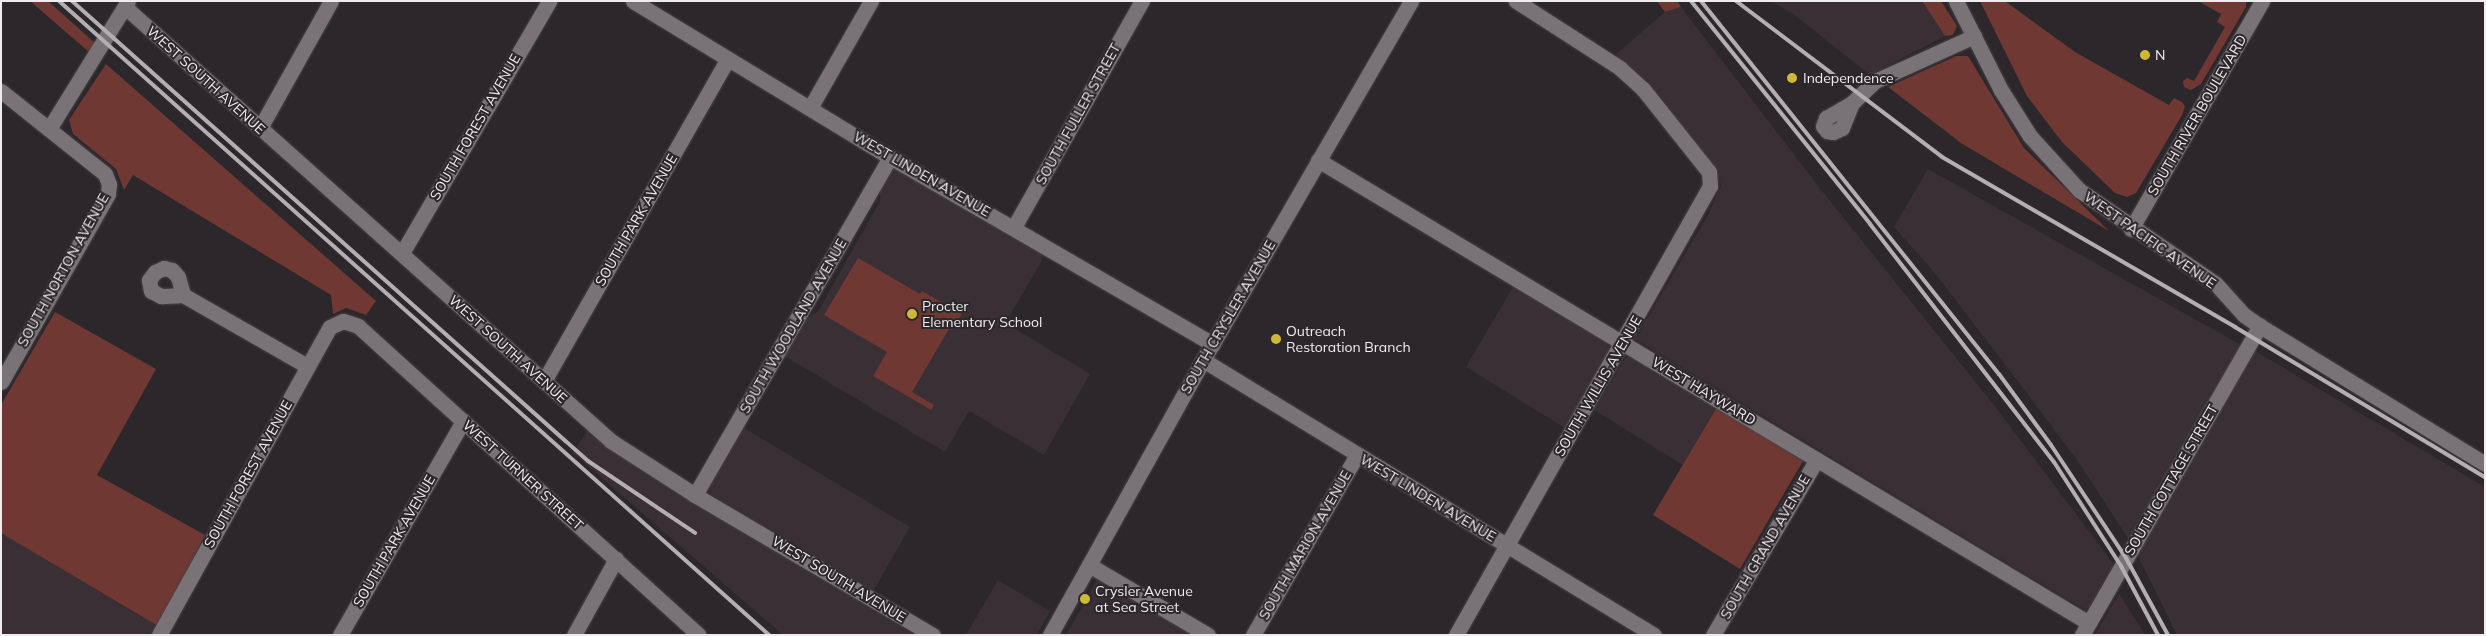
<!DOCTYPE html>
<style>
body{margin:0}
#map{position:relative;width:2486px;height:636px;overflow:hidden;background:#2c272b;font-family:Mulish,sans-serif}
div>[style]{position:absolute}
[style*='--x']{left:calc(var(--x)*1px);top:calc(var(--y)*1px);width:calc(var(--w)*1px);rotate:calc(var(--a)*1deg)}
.built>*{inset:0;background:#392f35}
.green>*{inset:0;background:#6f3833}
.roads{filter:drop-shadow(0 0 1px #494548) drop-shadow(0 0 1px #494548)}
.minor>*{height:15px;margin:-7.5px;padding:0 7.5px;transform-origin:7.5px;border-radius:7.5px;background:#797377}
.tertiary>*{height:15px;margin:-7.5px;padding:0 7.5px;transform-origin:7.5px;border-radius:7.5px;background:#797377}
.secondary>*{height:15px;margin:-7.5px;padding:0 7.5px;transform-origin:7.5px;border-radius:7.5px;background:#797377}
.rail>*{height:4px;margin:-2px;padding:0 2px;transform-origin:2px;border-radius:2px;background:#b2aeb1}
.dots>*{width:14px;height:14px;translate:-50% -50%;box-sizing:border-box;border:2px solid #2c272b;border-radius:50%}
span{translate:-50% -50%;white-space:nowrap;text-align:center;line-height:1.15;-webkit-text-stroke:4px #2c272b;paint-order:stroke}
.poi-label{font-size:14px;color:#efecee}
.left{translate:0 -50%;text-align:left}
.street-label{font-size:14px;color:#efecee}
.frame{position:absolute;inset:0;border:2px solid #efecee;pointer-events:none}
</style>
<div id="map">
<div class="built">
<i style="clip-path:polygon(1771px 1px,1922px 1px,1945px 36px,1870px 75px,1792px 13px)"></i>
<i style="clip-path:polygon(1681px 7px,1822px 191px,1994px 405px,2115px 566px,2092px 607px,2084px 609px,1635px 339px,1709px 213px,1721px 185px,1715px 168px,1650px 83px,1616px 54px,1665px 12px)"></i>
<i style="clip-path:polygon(892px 169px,898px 169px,1042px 255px,1042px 261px,1005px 323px,1090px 374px,1044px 455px,969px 411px,945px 452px,785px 356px,807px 319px,819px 310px,880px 201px,880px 191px)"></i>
<i style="clip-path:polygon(1928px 169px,2241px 345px,2129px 540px,2079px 463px,2020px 384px,1934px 272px,1894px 227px)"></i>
<i style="clip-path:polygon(1514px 285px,1604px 340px,1608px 347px,1609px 355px,1565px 428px,1466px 367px)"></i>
<i style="clip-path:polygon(2252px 349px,2485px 487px,2485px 635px,2177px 635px,2137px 554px)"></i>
<i style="clip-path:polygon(1629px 356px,1717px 407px,1683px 465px,1594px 410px,1624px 359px)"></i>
<i style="clip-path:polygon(744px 428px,910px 527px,874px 590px,712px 495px,709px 489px)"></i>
<i style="clip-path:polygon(588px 429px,635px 466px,915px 635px,783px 635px,573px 453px)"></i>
<i style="clip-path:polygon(1px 533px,158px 626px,153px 635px,1px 635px)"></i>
<i style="clip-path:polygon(1098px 578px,1195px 635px,1066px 635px)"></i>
<i style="clip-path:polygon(998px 580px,1050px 611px,1037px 635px,966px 635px)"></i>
<i style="clip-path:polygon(2119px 593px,2145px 635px,2095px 635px)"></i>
</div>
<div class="green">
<i style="clip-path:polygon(30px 1px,48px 1px,95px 43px,89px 52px)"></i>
<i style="clip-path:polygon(1657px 1px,1677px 1px,1681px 7px,1665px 12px)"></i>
<i style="clip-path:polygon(1922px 1px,1941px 1px,1957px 26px,1953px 35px,1945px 36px)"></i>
<i style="clip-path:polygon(1980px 1px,2005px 1px,2075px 52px,2169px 105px,2174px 98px,2182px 102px,2185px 106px,2182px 115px,2136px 193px,2127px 197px,2115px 193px,2062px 142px,2027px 96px)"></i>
<i style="clip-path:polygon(2198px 1px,2246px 1px,2246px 7px,2201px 84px,2191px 90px,2184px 87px,2183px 81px,2187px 78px,2194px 81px,2225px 27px,2217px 22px,2221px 14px)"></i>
<i style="clip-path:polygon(1956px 56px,1968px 56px,2024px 148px,2109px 231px,1961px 143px,1888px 87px)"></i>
<i style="clip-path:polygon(106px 64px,376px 301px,366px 315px,346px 308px,333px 314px,331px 295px,133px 175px,124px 190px,116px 169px,73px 134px,69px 120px)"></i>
<i style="clip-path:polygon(858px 258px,920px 294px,922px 291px,962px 314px,952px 330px,949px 329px,912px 392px,934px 405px,931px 410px,873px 376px,887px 352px,824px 315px)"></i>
<i style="clip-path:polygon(55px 312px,156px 369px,97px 475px,205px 535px,158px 626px,1px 533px,1px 405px)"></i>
<i style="clip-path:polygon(1717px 407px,1803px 461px,1740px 569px,1653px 515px)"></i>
</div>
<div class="roads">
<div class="minor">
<i style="--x:633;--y:1;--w:301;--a:31.3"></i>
<i style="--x:890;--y:157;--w:373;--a:30.1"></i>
<i style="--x:125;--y:7;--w:652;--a:41.76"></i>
<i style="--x:611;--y:441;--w:100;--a:32.7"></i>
<i style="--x:695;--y:495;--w:276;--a:30.5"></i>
<i style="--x:1;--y:91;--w:133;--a:38.6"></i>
<i style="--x:105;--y:174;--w:11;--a:68"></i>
<i style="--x:109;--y:184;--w:10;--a:96"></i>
<i style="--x:108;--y:194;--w:216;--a:119.6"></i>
<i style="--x:1852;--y:103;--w:27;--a:112"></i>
<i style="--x:1842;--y:128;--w:10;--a:156"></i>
<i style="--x:1833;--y:132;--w:6;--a:-171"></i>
<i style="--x:1827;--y:131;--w:6;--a:-129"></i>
<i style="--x:1823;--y:126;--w:9;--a:-69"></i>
<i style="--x:1826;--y:118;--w:30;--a:-30"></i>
<i style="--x:1852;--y:103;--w:32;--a:-44"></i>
<i style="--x:1875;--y:81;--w:109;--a:-24.4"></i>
<i style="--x:810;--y:108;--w:123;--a:-60.3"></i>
<i style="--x:260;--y:128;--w:145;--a:-60.8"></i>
<i style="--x:49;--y:129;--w:150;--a:-58.3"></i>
<i style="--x:1318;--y:160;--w:899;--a:30.99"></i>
<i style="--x:1014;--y:227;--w:260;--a:-60.5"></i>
<i style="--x:2131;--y:229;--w:263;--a:-60.1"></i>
<i style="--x:402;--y:253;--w:292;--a:-59.7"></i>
<i style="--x:183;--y:295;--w:22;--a:177"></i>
<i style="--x:161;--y:296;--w:11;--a:-153"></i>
<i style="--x:151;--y:291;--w:11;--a:-100"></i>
<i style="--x:149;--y:280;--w:10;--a:-53"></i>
<i style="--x:155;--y:272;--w:10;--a:-24"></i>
<i style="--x:164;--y:268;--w:8;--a:14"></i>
<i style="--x:172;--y:270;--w:9;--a:49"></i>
<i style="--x:178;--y:277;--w:19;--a:74"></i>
<i style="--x:183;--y:295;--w:143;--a:29.8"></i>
<i style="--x:1203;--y:360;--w:528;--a:31.37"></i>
<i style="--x:544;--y:381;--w:371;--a:-60.3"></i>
<i style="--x:695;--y:495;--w:390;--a:-60"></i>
<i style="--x:1089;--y:565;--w:138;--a:30.5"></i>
<i style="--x:159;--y:635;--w:352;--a:-61"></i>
<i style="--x:330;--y:327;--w:14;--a:-25"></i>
<i style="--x:343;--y:321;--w:16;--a:18"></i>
<i style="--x:358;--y:326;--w:460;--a:42.2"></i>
<i style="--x:340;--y:635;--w:247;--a:-60.1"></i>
<i style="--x:574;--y:635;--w:87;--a:-61.1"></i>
<i style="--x:1253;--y:635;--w:208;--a:-60"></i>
<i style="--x:1456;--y:635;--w:516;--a:-60.5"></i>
<i style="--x:1710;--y:186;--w:14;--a:-94"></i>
<i style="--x:1709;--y:172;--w:106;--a:-128.5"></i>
<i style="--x:1643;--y:89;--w:31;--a:-138"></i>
<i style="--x:1620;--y:68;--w:124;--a:-147.2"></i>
<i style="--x:1713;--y:635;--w:204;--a:-59.4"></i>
<i style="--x:2082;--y:635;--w:357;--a:-60.1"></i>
</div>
<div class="tertiary">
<i style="--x:1956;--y:1;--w:100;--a:63.2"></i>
<i style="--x:2001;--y:90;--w:54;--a:57.8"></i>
<i style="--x:2030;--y:136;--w:73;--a:47.8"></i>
<i style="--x:2079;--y:190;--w:166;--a:34.5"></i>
<i style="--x:2216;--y:284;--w:42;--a:47.9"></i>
<i style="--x:2244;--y:315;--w:19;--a:35"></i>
<i style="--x:2260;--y:326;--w:264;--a:31.5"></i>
</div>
<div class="secondary">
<i style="--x:1050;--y:635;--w:315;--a:-60.9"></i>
<i style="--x:1203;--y:360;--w:415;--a:-59.9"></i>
</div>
</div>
<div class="rail">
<i style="--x:59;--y:1;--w:952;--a:41.76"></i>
<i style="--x:72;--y:1;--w:691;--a:41.72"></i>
<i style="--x:588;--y:461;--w:129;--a:33.9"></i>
<i style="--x:1691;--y:1;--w:286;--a:51.2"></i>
<i style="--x:1870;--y:224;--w:301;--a:52.3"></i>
<i style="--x:2054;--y:462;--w:124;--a:57.2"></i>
<i style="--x:2121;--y:566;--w:78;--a:61.8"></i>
<i style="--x:1701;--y:1;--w:477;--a:51.4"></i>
<i style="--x:1999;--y:374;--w:88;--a:53.8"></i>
<i style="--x:2051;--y:445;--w:136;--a:56.4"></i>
<i style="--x:2126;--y:558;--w:88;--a:61.4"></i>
<i style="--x:1736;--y:1;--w:258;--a:37.1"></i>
<i style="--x:1942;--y:157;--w:339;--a:30.1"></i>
<i style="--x:2235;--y:327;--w:292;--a:31"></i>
</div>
<div class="dots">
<i style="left:2145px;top:55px;background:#cfb837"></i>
<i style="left:1792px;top:78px;background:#cfb837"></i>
<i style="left:912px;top:314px;background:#cfb837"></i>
<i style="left:1276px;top:339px;background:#cfb837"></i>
<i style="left:1085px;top:599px;background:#cfb837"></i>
</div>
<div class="poi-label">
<span class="left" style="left:2155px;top:55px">N</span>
<span class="left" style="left:1803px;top:78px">Independence</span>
<span class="left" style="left:922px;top:314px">Procter<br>Elementary School</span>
<span class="left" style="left:1286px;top:339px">Outreach<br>Restoration Branch</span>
<span class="left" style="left:1095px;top:599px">Crysler Avenue<br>at Sea Street</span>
</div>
<div class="street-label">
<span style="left:206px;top:80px;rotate:42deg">WEST SOUTH AVENUE</span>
<span style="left:1078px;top:114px;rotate:-61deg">SOUTH FULLER STREET</span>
<span style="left:2197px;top:115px;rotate:-60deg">SOUTH RIVER BOULEVARD</span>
<span style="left:475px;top:127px;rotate:-60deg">SOUTH FOREST AVENUE</span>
<span style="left:922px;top:174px;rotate:30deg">WEST LINDEN AVENUE</span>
<span style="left:636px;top:220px;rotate:-60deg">SOUTH PARK AVENUE</span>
<span style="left:2150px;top:240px;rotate:35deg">WEST PACIFIC AVENUE</span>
<span style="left:63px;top:270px;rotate:-61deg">SOUTH NORTON AVENUE</span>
<span style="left:1228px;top:317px;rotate:-60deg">SOUTH CRYSLER AVENUE</span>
<span style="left:793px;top:326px;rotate:-60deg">SOUTH WOODLAND AVENUE</span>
<span style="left:508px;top:349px;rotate:42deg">WEST SOUTH AVENUE</span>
<span style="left:1598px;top:386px;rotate:-60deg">SOUTH WILLIS AVENUE</span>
<span style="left:1704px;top:391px;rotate:31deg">WEST HAYWARD</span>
<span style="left:248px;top:474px;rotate:-61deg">SOUTH FOREST AVENUE</span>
<span style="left:523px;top:475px;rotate:42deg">WEST TURNER STREET</span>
<span style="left:2171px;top:480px;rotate:-60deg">SOUTH COTTAGE STREET</span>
<span style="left:1428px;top:498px;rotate:31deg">WEST LINDEN AVENUE</span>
<span style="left:394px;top:541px;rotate:-60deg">SOUTH PARK AVENUE</span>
<span style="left:1305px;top:545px;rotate:-60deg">SOUTH MARION AVENUE</span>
<span style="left:1765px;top:547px;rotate:-60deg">SOUTH GRAND AVENUE</span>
<span style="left:839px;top:579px;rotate:31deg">WEST SOUTH AVENUE</span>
</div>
<div class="frame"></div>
</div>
